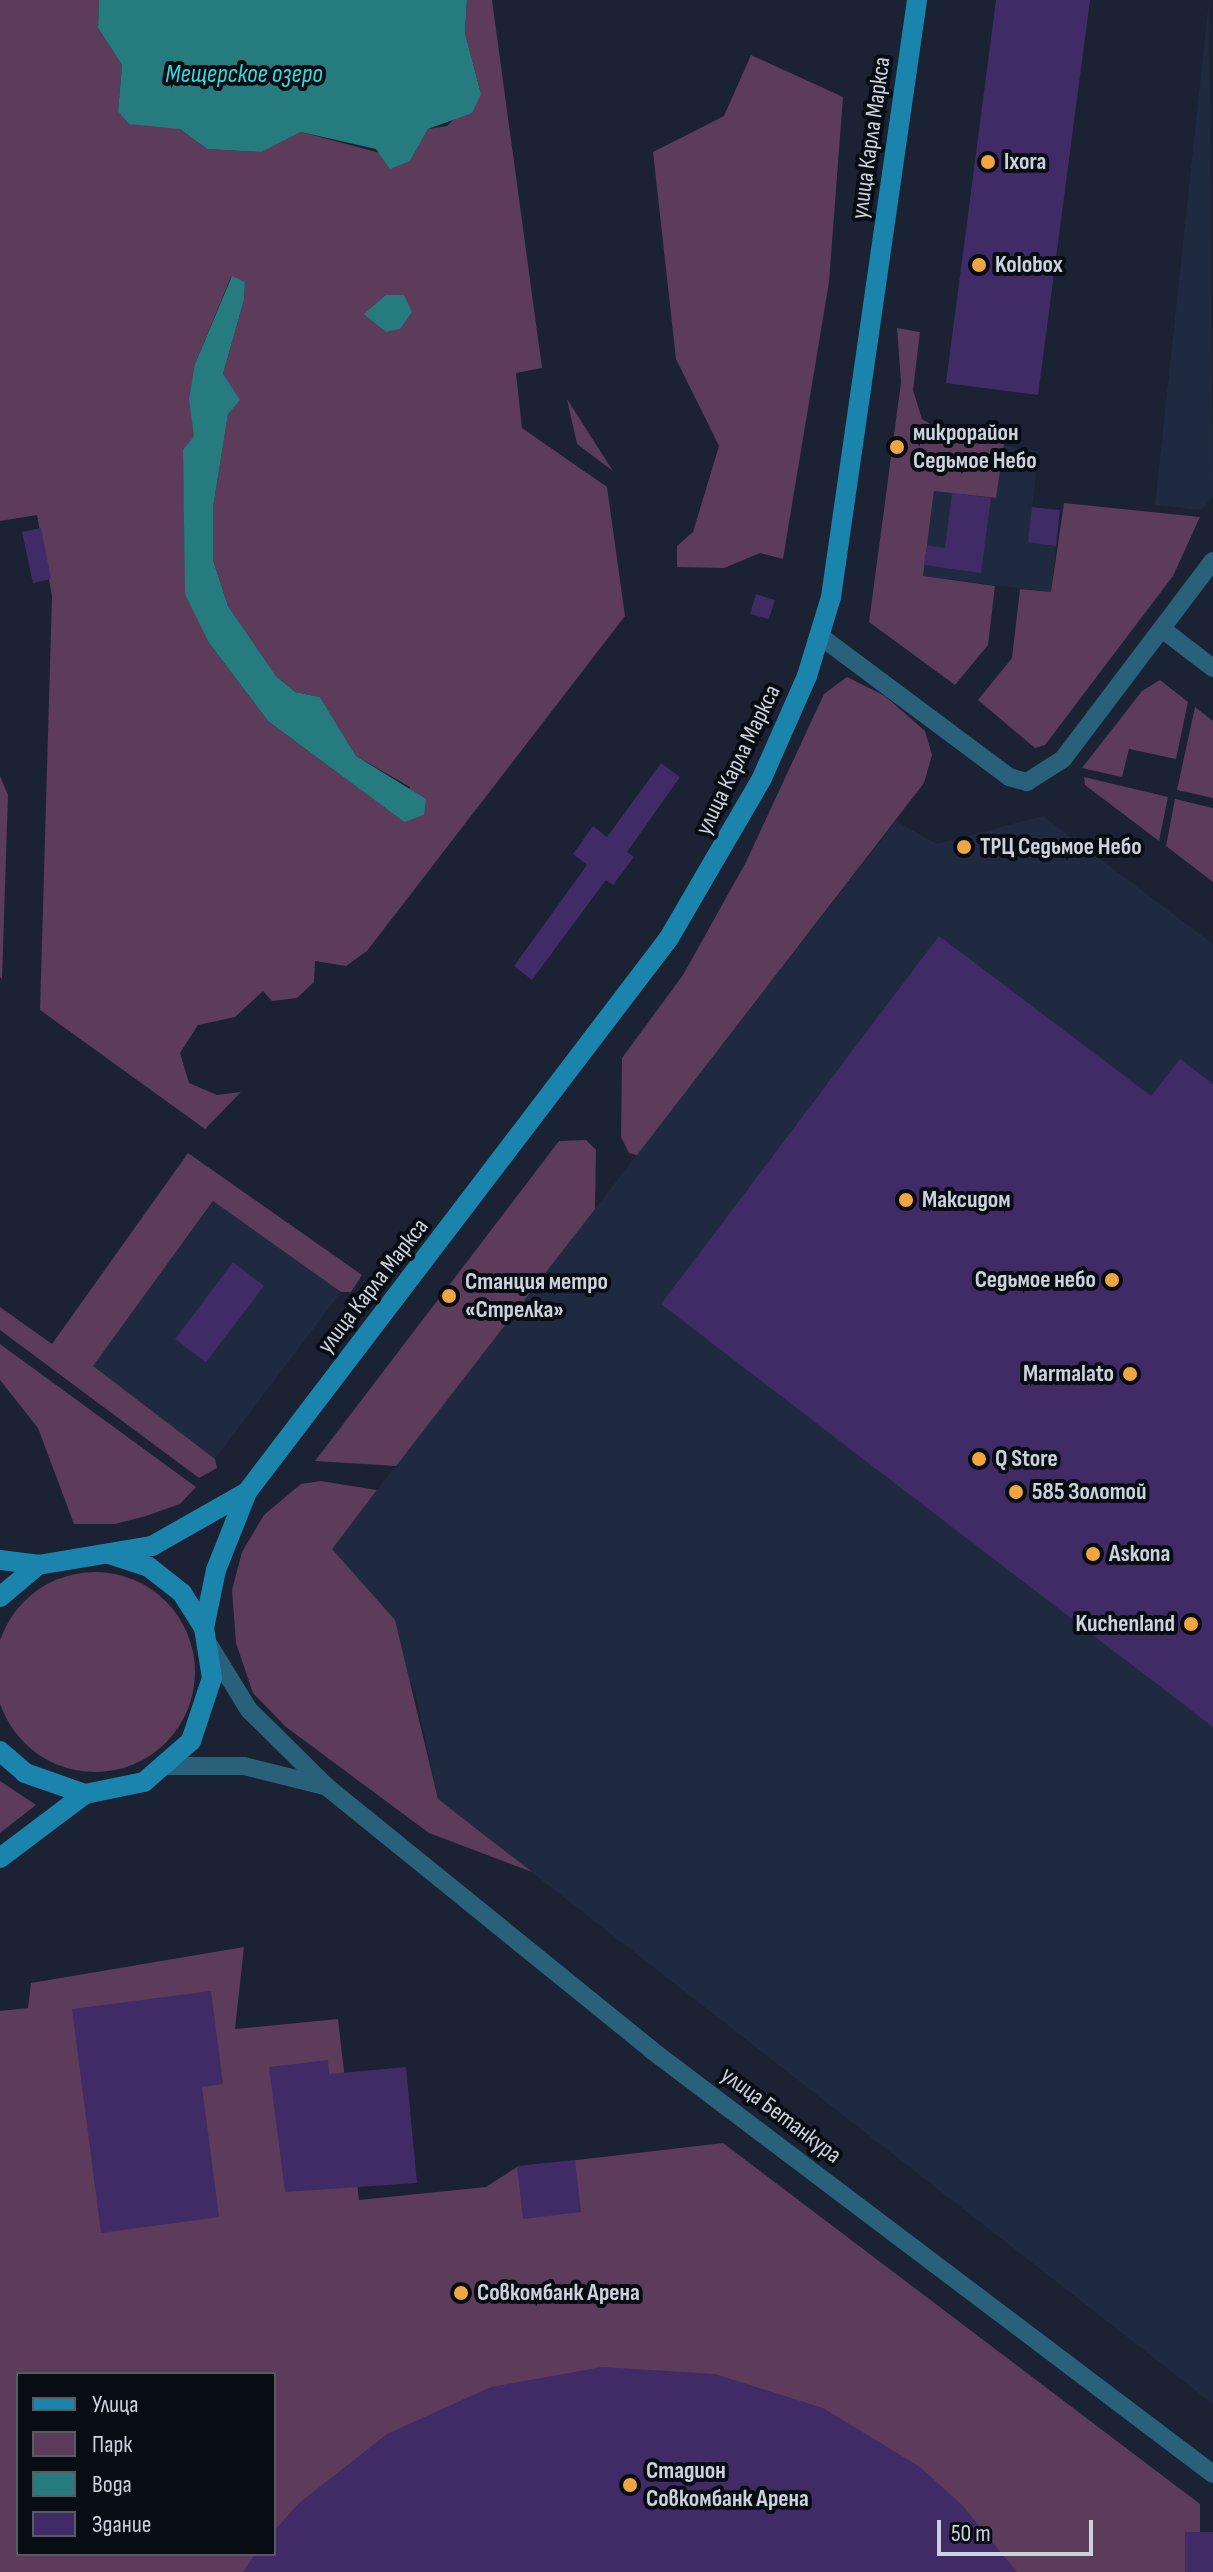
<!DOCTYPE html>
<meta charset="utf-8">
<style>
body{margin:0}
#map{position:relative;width:1213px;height:2572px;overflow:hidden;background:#1a2233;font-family:"Sofia Sans Condensed",sans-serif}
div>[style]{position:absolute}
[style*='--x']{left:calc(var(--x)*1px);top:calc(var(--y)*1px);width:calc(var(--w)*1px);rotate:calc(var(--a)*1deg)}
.built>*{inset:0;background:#1f2a41}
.green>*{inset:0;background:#5d3b5a}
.round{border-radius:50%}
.water>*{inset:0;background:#257b7e}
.building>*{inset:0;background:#402b66}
.street>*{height:18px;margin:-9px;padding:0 9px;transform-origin:9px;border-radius:9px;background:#29617b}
.secondary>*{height:20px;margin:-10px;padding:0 10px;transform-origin:10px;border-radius:10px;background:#1b84ad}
.dots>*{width:22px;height:22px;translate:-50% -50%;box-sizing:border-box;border:4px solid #080c13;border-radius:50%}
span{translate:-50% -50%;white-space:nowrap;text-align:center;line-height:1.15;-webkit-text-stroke:8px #080c13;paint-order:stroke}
.street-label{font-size:24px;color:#ccd2dd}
.poi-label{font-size:24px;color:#ccd2dd;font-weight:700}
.left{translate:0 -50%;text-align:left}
.right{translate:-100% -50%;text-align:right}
.water-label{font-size:26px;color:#31dbde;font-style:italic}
.legend{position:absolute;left:16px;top:2372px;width:260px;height:184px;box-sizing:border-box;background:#080c13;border:2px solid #565b64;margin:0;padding:10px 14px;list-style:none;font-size:24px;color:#ccd2dd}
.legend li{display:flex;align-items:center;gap:16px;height:40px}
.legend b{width:40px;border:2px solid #565b64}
.scale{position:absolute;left:937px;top:2520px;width:156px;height:36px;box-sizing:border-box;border:4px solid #ccd2dd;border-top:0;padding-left:10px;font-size:24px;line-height:28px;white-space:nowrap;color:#ccd2dd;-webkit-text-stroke:6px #080c13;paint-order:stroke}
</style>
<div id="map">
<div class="built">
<i style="clip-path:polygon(1209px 0,1213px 496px,1202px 510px,1155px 505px)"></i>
<i style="clip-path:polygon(1004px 446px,1039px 451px,1032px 507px,1060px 510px,1051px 592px,923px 576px,934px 490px,996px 498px)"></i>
<i style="clip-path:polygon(1043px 816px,1213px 944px,1213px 2404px,438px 1799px,415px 1690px,331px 1549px,896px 821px,937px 844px)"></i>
<i style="clip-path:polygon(214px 1201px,341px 1292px,215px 1459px,92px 1366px)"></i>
</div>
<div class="green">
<i style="clip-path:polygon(evenodd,0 0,99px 0,98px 28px,122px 65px,118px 111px,180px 129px,207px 149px,260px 152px,301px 132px,410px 161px,428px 129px,447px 126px,481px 94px,465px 33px,467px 0,492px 0,542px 368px,516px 373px,522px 428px,607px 487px,625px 616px,367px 951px,346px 966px,315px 961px,314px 982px,297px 998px,272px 1001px,263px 991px,235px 1017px,198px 1025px,180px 1053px,189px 1083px,217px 1095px,241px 1092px,205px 1129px,40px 1010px,52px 596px,37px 515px,0 521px,0 0,231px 277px,245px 282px,244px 300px,223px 374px,228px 413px,213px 508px,213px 560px,228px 606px,276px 676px,295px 692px,320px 697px,356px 756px,410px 787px,404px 822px,268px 721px,209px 643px,185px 543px,183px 451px,194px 436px,195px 364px,231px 277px)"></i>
<i style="clip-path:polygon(751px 55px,843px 97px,829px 282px,783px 559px,760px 553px,724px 568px,677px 567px,677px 546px,693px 532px,719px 446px,676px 359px,653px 152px,724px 116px)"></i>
<i style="clip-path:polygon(897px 328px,920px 332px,913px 390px,922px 419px,935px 427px,1005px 438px,996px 498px,934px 491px,923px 576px,995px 586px,988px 645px,955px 685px,869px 622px,901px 382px)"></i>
<i style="clip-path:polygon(567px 399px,613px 471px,577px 444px)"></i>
<i style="clip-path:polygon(1064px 503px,1200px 517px,1173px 576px,1045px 745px,1035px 748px,978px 700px,1012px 658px,1020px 589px,1051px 592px)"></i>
<i style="clip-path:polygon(847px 677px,885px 696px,925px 731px,932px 755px,924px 783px,637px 1155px,629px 1153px,621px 1137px,622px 1058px,683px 975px,746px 862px,824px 694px)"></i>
<i style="clip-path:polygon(1160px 680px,1188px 702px,1176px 759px,1129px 749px,1122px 777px,1082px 768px,1142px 691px)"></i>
<i style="clip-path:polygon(1195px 707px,1213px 721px,1213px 798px,1177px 790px)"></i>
<i style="clip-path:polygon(0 776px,8px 795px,2px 979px,0 977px)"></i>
<i style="clip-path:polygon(1084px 777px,1168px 797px,1159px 841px,1085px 785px)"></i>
<i style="clip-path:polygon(1175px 799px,1213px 808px,1213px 882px,1166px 846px)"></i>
<i style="clip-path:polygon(586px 1140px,596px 1150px,595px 1209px,396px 1466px,315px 1461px,559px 1141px)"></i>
<i style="clip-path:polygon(188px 1153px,362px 1275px,351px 1292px,341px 1292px,213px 1201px,93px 1366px,215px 1459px,217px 1468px,199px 1478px,0 1330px,0 1307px,52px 1344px)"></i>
<i style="clip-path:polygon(0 1344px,196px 1487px,180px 1504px,146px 1516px,115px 1524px,74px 1524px,38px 1428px,0 1380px)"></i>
<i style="clip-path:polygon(321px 1481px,377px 1490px,332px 1549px,395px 1620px,438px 1799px,532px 1872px,429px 1833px,286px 1727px,253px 1693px,236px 1643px,232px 1590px,242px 1552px,264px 1515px,301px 1484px)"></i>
<i class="round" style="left:-5px;top:1572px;width:200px;height:200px"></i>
<i style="clip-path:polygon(0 1781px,36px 1805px,0 1833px)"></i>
<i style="clip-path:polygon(evenodd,244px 1947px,235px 2029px,338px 2019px,359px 2200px,486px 2187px,517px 2167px,723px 2143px,1200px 2504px,1200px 2532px,1213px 2532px,1213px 2572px,0 2572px,0 2011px,28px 2008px,31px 1983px,244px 1947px,18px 2374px,274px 2374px,274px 2554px,18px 2554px,18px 2374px)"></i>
</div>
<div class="water">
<i style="clip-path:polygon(99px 0,467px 0,465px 33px,481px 94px,472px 113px,428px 129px,410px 161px,390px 169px,376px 149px,301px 132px,261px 152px,207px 149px,180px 129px,129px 124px,118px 111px,122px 65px,98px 28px)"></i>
<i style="clip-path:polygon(232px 276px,245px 282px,244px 300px,223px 374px,240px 400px,228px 414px,213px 508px,213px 560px,228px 606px,276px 676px,295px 692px,320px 697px,356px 756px,426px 799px,424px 815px,404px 822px,268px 721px,209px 643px,185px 594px,183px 450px,194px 436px,189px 399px,195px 364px)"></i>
<i style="clip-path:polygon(386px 295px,404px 295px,412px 312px,400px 329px,386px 332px,364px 314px)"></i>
</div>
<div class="building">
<i style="clip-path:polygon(996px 0,1090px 0,1038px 395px,946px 383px)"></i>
<i style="clip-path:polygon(952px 493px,991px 498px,981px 573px,924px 565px,927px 545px,945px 548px)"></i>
<i style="clip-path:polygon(1032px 507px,1060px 510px,1056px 546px,1028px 542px)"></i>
<i style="clip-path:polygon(41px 528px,51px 579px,33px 583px,22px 532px)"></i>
<i style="clip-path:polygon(756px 594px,775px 600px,769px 619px,750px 614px)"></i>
<i style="clip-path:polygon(661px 763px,680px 777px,627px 852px,634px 857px,613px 885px,606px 880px,532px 980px,514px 966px,587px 865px,573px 854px,593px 826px,607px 837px)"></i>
<i style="clip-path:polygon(939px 936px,1151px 1096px,1180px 1059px,1213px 1084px,1213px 1727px,661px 1304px)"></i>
<i style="clip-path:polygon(233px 1262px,264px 1286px,206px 1362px,175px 1339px)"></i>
<i style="clip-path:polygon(211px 1991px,223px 2084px,202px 2087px,219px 2217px,101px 2233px,72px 2009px)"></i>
<i style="clip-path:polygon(328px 2060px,329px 2074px,406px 2067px,417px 2183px,285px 2192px,269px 2067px)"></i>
<i style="clip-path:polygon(575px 2160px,581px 2212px,523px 2219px,517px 2166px)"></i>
<i style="clip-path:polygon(602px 2367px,715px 2374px,823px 2408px,920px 2467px,962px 2505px,1017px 2572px,243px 2572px,255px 2554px,274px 2554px,274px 2531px,298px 2504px,387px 2434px,491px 2387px)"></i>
<i style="clip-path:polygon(1185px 2532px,1213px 2532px,1213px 2572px,1185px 2572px)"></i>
</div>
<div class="street">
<i style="--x:1162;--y:629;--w:64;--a:37.4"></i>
<i style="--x:820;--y:636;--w:236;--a:36.7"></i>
<i style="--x:1009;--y:777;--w:19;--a:16"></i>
<i style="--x:1027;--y:782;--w:43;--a:-32.6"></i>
<i style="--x:1063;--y:759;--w:248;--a:-52.9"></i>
<i style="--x:209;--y:1645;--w:76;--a:58.4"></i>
<i style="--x:249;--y:1710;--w:110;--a:44.6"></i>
<i style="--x:327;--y:1787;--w:416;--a:39"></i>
<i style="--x:650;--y:2049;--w:705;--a:37.05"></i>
<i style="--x:169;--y:1766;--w:75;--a:0"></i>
<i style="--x:244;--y:1766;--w:82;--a:14"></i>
</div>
<div class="secondary">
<i style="--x:0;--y:1560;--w:38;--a:7"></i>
<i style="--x:0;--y:1597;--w:50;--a:-40.1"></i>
<i style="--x:38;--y:1565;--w:116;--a:-9.5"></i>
<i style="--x:152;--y:1546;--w:109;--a:-29.6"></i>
<i style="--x:204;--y:1628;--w:59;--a:-78.3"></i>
<i style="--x:216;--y:1570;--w:84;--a:-68.3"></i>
<i style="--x:247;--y:1492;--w:696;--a:-52.7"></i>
<i style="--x:669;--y:938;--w:185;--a:-59.8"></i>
<i style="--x:762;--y:778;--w:111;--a:-66.2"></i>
<i style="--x:807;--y:676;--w:83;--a:-73.1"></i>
<i style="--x:831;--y:597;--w:603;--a:-81.8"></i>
<i style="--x:0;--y:1751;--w:33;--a:41"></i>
<i style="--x:25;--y:1773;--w:64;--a:19.3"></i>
<i style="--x:85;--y:1794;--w:60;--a:-11.5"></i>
<i style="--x:144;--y:1782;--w:62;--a:-41.1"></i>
<i style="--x:191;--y:1741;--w:66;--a:-71.6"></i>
<i style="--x:212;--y:1678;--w:51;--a:-99.1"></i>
<i style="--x:204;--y:1628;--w:41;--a:-122.2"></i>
<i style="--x:182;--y:1593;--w:42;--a:-141.8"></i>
<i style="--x:149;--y:1567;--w:42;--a:-162"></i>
<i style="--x:0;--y:1858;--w:106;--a:-37"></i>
</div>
<div class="dots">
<i style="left:988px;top:162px;background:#f1a540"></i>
<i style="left:979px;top:265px;background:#f1a540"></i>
<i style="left:897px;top:447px;background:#f1a540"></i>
<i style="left:964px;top:847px;background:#f1a540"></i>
<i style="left:906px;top:1200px;background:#f1a540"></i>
<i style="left:1112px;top:1280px;background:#f1a540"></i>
<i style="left:449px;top:1296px;background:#f1a540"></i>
<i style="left:1130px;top:1374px;background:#f1a540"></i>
<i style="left:979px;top:1459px;background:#f1a540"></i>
<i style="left:1016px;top:1492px;background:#f1a540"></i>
<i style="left:1093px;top:1554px;background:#f1a540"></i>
<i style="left:1191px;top:1624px;background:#f1a540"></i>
<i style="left:461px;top:2293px;background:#f1a540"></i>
<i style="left:630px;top:2485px;background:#f1a540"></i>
</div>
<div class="street-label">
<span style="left:871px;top:138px;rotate:-82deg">улица Карла Маркса</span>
<span style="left:738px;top:760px;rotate:-64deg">улица Карла Маркса</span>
<span style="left:373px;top:1286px;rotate:-52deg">улица Карла Маркса</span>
<span style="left:781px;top:2115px;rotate:37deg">улица Бетанкура</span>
</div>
<div class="poi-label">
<span class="left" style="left:1004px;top:162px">Ixora</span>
<span class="left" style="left:995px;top:265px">Kolobox</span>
<span class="left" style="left:913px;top:447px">микрорайон<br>Седьмое Небо</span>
<span class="left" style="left:980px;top:847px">ТРЦ Седьмое Небо</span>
<span class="left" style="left:922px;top:1200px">Максидом</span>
<span class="right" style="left:1096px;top:1280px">Седьмое небо</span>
<span class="left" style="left:465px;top:1296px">Станция метро<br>«Стрелка»</span>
<span class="right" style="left:1114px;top:1374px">Marmalato</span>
<span class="left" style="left:995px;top:1459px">Q Store</span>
<span class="left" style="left:1032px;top:1492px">585 Золотой</span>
<span class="left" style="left:1109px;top:1554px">Askona</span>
<span class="right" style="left:1175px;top:1624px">Kuchenland</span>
<span class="left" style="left:477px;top:2293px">Совкомбанк Арена</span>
<span class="left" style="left:646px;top:2485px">Стадион<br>Совкомбанк Арена</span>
</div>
<div class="water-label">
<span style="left:244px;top:75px">Мещерское озеро</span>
</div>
<ul class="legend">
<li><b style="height:10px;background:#1b84ad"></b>Улица</li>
<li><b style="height:22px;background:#5d3b5a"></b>Парк</li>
<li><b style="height:22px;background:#257b7e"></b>Вода</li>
<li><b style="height:22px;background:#402b66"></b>Здание</li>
</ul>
<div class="scale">50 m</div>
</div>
